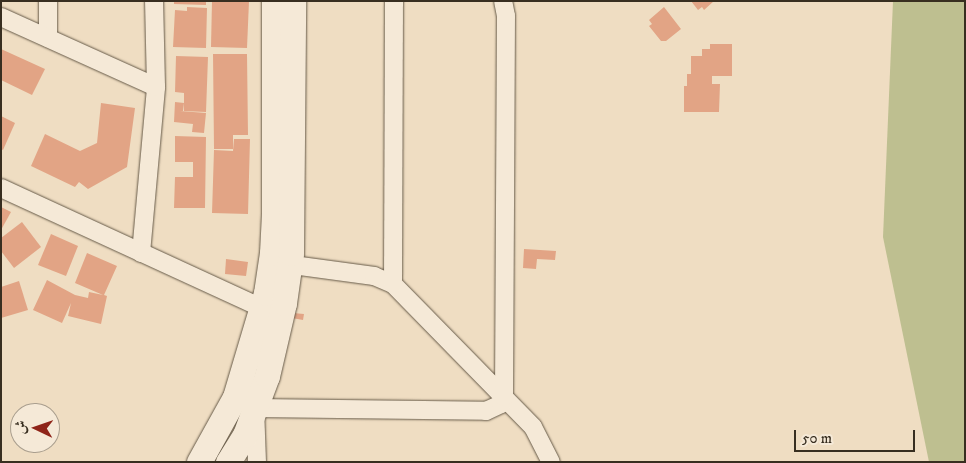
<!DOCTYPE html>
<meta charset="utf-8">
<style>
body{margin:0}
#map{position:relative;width:966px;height:463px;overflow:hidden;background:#efddc2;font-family:"IM FELL DW Pica",Amiri,serif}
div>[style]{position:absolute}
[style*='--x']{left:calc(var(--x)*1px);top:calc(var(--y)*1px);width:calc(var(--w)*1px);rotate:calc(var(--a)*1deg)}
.green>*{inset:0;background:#bebf90}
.building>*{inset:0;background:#e2a485}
.roads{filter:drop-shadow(0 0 1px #665a48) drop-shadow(0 0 1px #665a48)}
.street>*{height:18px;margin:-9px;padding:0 9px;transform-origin:9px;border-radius:9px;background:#f5e9d7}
.secondary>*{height:25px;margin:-12.5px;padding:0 12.5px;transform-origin:12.5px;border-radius:12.5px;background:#f5e9d7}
span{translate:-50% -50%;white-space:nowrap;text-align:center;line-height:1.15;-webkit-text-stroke:4.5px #f5e9d7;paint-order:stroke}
.frame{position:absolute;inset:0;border:2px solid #382e20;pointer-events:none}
.north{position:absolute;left:10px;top:403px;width:50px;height:50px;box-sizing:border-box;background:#f5e9d7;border:1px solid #a99e8e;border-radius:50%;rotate:273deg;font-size:14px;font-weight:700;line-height:20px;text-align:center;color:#382e20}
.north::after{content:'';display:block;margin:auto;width:18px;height:22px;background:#8f2418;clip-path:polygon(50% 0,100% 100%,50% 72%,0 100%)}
.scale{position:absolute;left:794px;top:430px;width:121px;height:22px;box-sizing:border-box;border:2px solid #382e20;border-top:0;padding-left:6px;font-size:15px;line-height:18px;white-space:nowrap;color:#382e20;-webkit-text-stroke:4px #f5e9d7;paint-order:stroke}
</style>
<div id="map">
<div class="green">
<i style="clip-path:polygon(893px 1px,965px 1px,965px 462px,929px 462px,883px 237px)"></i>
</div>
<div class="building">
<i style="clip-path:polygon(174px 1px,206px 1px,206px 5px,174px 4px)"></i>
<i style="clip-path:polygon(212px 1px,249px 1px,247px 48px,211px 47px)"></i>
<i style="clip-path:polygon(691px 1px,714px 1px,704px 10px,702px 7px,698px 10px)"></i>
<i style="clip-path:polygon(187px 7px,207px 8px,206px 48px,173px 47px,175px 10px,187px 11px)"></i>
<i style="clip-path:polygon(664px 7px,681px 29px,666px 41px,661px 41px,649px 26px,652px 24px,649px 20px)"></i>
<i style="clip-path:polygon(710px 44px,732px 44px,732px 76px,712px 76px,712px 84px,720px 84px,719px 112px,684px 112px,684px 86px,687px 86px,687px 74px,691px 74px,691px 56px,702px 56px,702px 49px,710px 49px)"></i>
<i style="clip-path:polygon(1px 49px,45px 69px,32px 95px,1px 80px)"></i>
<i style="clip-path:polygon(213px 54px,247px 54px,248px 135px,233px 135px,233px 149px,214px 149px)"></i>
<i style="clip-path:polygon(176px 56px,208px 57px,206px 112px,184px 111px,184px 93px,175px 92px)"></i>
<i style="clip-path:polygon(175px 102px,184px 103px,183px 111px,180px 111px,206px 113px,204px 133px,192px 132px,193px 124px,174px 122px)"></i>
<i style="clip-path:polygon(101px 103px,135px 108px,127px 167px,88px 189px,79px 182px,75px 187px,31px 166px,45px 134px,80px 151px,97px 143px)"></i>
<i style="clip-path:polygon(1px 116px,15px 123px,3px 150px,1px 149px)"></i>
<i style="clip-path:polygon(175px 136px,206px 137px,205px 208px,174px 208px,175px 177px,193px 177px,193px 162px,175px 162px)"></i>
<i style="clip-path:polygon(234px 139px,250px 139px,248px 214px,212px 213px,214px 150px,233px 151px)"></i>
<i style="clip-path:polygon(1px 207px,11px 212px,1px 230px)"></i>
<i style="clip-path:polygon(22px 222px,41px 247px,14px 268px,1px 251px,1px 238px)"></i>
<i style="clip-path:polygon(51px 234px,78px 246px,66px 276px,38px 265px)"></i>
<i style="clip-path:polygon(524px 249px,556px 251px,555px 260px,537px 259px,536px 269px,523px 268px)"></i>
<i style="clip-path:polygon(87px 253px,117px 266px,104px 295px,107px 296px,101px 324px,68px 316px,71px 303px,62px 323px,33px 310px,47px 280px,75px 295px,88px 298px,89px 292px,103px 295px,75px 283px)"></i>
<i style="clip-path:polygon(226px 259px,248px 262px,246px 276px,225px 274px)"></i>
<i style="clip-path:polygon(19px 281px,28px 310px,1px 318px,1px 287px)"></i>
<i style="clip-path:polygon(293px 313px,304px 314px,303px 320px,292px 318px)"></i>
</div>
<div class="roads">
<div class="street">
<i style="--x:48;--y:1;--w:37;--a:90"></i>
<i style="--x:1;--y:17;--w:170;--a:24.3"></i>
<i style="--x:1;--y:188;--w:297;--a:24.7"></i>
<i style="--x:141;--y:253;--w:167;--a:-84.8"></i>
<i style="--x:156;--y:87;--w:86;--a:-91.3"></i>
<i style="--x:278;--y:263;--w:97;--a:7.7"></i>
<i style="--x:374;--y:276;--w:21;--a:23"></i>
<i style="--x:393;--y:284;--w:200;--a:45.6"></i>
<i style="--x:533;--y:427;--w:39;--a:63"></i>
<i style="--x:393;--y:284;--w:283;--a:-89.8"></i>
<i style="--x:257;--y:462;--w:54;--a:-92.1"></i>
<i style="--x:255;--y:408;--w:231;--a:0.7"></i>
<i style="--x:486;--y:411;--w:17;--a:-25"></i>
<i style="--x:501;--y:404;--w:8;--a:-67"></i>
<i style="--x:504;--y:397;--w:381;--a:-89.7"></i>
<i style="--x:506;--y:16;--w:15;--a:-101"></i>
</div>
<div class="secondary">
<i style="--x:199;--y:462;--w:74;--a:-61"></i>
<i style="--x:235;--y:397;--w:109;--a:-73.4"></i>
<i style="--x:266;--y:293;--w:40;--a:-81.5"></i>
<i style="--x:272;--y:253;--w:40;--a:-87.1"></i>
<i style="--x:274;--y:213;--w:212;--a:-90"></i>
<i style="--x:228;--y:462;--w:32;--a:-58"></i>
<i style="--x:245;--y:435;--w:63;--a:-69.6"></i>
<i style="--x:267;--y:376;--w:75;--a:-76.9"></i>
<i style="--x:284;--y:303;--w:50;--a:-82"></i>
<i style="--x:291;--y:253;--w:252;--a:-89.5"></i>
</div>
</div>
<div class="frame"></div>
<div class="north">ش</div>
<div class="scale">50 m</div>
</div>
